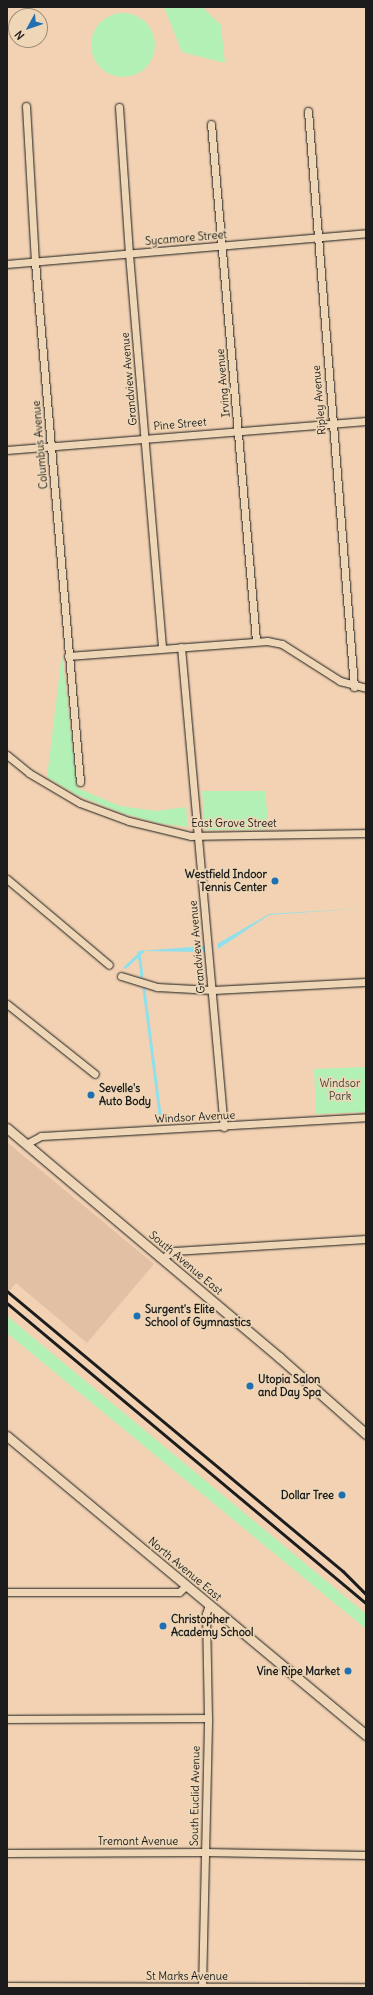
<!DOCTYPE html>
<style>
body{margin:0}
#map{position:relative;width:373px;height:1995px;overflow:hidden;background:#f2d2b3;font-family:Delius,sans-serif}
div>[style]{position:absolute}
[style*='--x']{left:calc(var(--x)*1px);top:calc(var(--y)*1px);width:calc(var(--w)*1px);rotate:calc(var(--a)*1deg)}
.built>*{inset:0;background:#e2c0a4}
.green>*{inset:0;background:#b3f0b6}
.round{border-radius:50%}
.water>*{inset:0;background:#90e0eb}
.stream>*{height:2.5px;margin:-1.25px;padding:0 1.25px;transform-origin:1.25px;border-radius:1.25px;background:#90e0eb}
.roads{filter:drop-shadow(0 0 1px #1c1c1c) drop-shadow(0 0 1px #1c1c1c)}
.street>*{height:7px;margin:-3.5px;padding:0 3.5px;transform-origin:3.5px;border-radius:3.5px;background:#eed6b6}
.secondary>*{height:9px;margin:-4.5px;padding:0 4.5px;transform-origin:4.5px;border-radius:4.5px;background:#eed6b6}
.rail>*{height:2.5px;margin:-1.25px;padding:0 1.25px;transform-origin:1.25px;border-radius:1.25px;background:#1c1c1c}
.dots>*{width:11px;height:11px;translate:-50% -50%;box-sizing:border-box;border:2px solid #eed6b6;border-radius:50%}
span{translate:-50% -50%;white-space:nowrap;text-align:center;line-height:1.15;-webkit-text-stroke:3.5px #eed6b6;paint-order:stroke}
.street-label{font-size:11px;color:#1c1c1c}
.poi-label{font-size:11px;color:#1c1c1c;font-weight:700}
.right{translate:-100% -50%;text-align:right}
.left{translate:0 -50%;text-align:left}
.park-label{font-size:11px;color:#3a463b}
.frame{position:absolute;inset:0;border:8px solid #1c1c1c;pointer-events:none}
.north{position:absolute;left:8px;top:8px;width:40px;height:40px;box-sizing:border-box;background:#eed6b6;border:1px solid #9a8c78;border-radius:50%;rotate:230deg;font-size:11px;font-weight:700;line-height:16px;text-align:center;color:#1c1c1c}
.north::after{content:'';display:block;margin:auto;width:14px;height:18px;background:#1f6fb2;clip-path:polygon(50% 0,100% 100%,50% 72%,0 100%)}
</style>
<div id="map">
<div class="built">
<i style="clip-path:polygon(7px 1142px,154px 1264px,87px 1343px,16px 1283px,7px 1294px)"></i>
</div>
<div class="green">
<i style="clip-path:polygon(164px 7px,202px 7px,221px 25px,225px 63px,182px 52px)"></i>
<i class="round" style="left:91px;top:13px;width:64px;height:64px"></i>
<i style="clip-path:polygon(62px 654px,77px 788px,120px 806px,156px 811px,186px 807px,188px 827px,158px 823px,122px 813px,75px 794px,47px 777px)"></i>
<i style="clip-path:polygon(202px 791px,265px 791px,269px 829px,205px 830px)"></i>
<i style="clip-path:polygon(366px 1067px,366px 1112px,316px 1114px,314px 1069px)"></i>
<i style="clip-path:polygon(7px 1316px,366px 1614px,366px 1629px,7px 1333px)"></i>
</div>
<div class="water">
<i style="clip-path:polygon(366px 908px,269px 915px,218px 949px,217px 944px,269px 914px)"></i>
<i style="clip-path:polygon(205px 946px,206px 952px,139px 951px)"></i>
</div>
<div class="stream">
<i style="--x:139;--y:952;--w:24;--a:83"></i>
<i style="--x:125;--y:967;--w:23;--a:-43"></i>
<i style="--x:144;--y:989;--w:133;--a:82.7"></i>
</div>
<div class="roads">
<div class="street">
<i style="--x:26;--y:106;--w:156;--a:86.7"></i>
<i style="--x:35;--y:262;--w:522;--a:85.05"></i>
<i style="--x:119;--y:107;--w:147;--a:86.1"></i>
<i style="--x:129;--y:254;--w:395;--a:85.2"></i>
<i style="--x:308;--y:111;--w:578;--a:85.43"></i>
<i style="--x:211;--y:124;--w:518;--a:85.02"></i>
<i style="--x:7;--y:264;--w:360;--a:-4.9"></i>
<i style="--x:7;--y:450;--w:360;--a:-4.6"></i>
<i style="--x:181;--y:647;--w:482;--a:84.9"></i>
<i style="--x:68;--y:656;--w:200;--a:-4.3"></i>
<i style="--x:267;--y:641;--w:15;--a:11"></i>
<i style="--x:282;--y:644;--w:69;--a:32.5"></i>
<i style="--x:340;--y:681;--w:27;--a:15"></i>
<i style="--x:7;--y:755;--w:28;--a:39"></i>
<i style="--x:29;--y:773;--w:59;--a:30.5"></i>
<i style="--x:80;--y:803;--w:52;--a:20.2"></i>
<i style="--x:129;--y:821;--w:64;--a:13.6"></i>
<i style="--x:191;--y:836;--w:175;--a:-1"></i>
<i style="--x:7;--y:879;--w:133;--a:40.1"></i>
<i style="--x:121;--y:976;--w:38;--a:17"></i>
<i style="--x:157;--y:987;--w:55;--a:3.1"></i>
<i style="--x:212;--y:990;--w:154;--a:-3"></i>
<i style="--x:7;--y:1004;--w:112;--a:38.5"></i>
<i style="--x:26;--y:1144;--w:17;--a:-28"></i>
<i style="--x:41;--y:1136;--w:326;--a:-3.3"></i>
<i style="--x:162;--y:1258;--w:14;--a:-30"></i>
<i style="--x:174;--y:1251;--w:192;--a:-3.6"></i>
<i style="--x:7;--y:1592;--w:172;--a:0"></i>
<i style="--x:179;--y:1592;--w:9;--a:-41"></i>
<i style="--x:7;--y:1719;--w:201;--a:-0.3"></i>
<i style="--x:7;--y:1853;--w:198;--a:-0.3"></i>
<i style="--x:205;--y:1852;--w:161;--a:1.1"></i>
<i style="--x:7;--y:1986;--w:359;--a:0.2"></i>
<i style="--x:202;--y:1988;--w:270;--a:-88.7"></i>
<i style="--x:208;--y:1718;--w:104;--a:-91.1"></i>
<i style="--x:206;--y:1614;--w:10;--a:-73"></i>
</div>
<div class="secondary">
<i style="--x:7;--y:1128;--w:356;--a:40.1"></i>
<i style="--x:279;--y:1357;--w:116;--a:41.5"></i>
<i style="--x:7;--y:1436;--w:467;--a:39.8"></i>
</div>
</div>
<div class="rail">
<i style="--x:7;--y:1291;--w:437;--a:39.8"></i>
<i style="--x:343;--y:1571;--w:33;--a:45"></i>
<i style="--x:7;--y:1303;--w:468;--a:39.9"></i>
</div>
<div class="dots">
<i style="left:275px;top:881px;background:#1f6fb2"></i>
<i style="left:91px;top:1095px;background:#1f6fb2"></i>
<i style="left:137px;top:1316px;background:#1f6fb2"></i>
<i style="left:250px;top:1386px;background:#1f6fb2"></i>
<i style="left:342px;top:1495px;background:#1f6fb2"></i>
<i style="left:163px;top:1626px;background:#1f6fb2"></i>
<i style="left:348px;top:1671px;background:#1f6fb2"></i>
</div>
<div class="street-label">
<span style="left:186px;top:238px;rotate:-5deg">Sycamore Street</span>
<span style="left:129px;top:379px;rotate:-95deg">Grandview Avenue</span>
<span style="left:223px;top:383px;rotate:-95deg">Irving Avenue</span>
<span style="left:319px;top:400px;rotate:-95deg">Ripley Avenue</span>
<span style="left:180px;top:424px;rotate:-5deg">Pine Street</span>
<span style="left:40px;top:445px;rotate:-95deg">Columbus Avenue</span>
<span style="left:234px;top:823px">East Grove Street</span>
<span style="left:197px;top:947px;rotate:-95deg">Grandview Avenue</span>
<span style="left:195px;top:1117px;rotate:-3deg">Windsor Avenue</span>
<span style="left:186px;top:1263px;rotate:40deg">South Avenue East</span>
<span style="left:185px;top:1569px;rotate:40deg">North Avenue East</span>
<span style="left:195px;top:1796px;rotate:-89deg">South Euclid Avenue</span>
<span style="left:138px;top:1841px">Tremont Avenue</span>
<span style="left:187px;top:1976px">St Marks Avenue</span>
</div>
<div class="poi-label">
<span class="right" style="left:267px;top:881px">Westfield Indoor<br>Tennis Center</span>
<span class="left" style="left:99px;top:1095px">Sevelle's<br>Auto Body</span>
<span class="left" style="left:145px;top:1316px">Surgent's Elite<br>School of Gymnastics</span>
<span class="left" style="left:258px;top:1386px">Utopia Salon<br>and Day Spa</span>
<span class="right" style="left:334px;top:1495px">Dollar Tree</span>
<span class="left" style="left:171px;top:1626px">Christopher<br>Academy School</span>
<span class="right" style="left:340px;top:1671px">Vine Ripe Market</span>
</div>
<div class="park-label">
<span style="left:340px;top:1090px">Windsor<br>Park</span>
</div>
<div class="frame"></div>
<div class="north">N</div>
</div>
